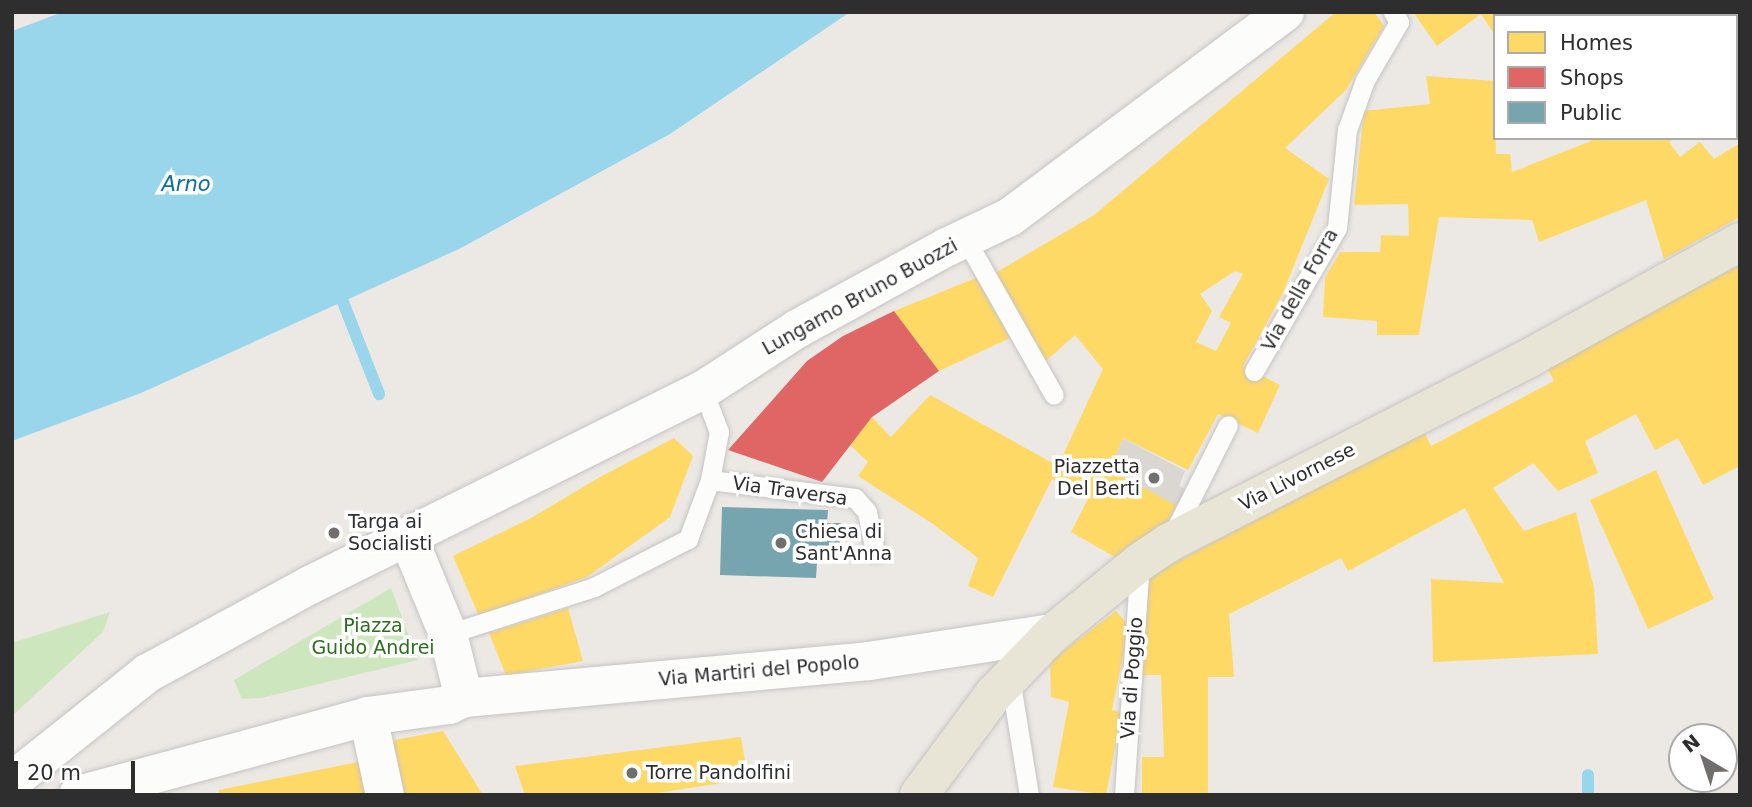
<!DOCTYPE html>
<style>
body{margin:0}
#map{position:relative;width:1752px;height:807px;overflow:hidden;background:#ece8e4;font-family:"DejaVu Sans",sans-serif}
div>[style]{position:absolute}
[style*='--x']{left:calc(var(--x)*1px);top:calc(var(--y)*1px);width:calc(var(--w)*1px);rotate:calc(var(--a)*1deg)}
.green>*{inset:0;background:#cee6be}
.plaza>*{inset:0;background:#dad6d2}
.water>*{inset:0;background:#99d6ec}
.homes>*{inset:0;background:#ffd966}
.shops>*{inset:0;background:#e06666}
.public>*{inset:0;background:#76a5af}
.stream>*{height:12px;margin:-6px;padding:0 6px;transform-origin:6px;border-radius:6px;background:#99d6ec}
.roads{filter:drop-shadow(0 0 2px #c5c4c5) drop-shadow(0 0 2px #c5c4c5)}
.lane>*{height:19px;margin:-9.5px;padding:0 9.5px;transform-origin:9.5px;border-radius:9.5px;background:#fcfcfb}
.street>*{height:38px;margin:-19px;padding:0 19px;transform-origin:19px;border-radius:19px;background:#fcfcfb}
.primary>*{height:38px;margin:-19px;padding:0 19px;transform-origin:19px;border-radius:19px;background:#e8e4d6}
.dots>*{width:19px;height:19px;translate:-50% -50%;box-sizing:border-box;border:4px solid #fff;border-radius:50%}
span{translate:-50% -50%;white-space:nowrap;text-align:center;line-height:1.15;-webkit-text-stroke:7px #fff;paint-order:stroke}
.street-label{font-size:19px;color:#2e2e2e}
.poi-label{font-size:19px;color:#2e2e2e}
.right{translate:-100% -50%;text-align:right}
.left{translate:0 -50%;text-align:left}
.park-label{font-size:19px;color:#2c6e1b}
.water-label{font-size:21px;color:#0d6fa3;font-style:italic}
.frame{position:absolute;inset:0;border:14px solid #2e2e2e;pointer-events:none}
.legend{position:absolute;left:1493px;top:14px;width:245px;height:126px;box-sizing:border-box;background:#fff;border:2px solid #ababab;margin:0;padding:9px 12px;list-style:none;font-size:21px;color:#2e2e2e}
.legend li{display:flex;align-items:center;gap:14px;height:35px}
.legend b{width:35px;border:2px solid #ababab}
.north{position:absolute;left:1668px;top:723px;width:70px;height:70px;box-sizing:border-box;background:#fff;border:2px solid #ababab;border-radius:50%;rotate:321deg;font-size:19px;font-weight:700;line-height:28px;text-align:center;color:#2e2e2e}
.north::after{content:'';display:block;margin:auto;width:24px;height:32px;background:#706f6e;clip-path:polygon(50% 0,100% 100%,50% 72%,0 100%)}
.scale{position:absolute;left:14px;top:761px;width:121px;height:32px;box-sizing:border-box;border:4px solid #2e2e2e;border-top:0;padding-left:9px;font-size:21px;line-height:24px;white-space:nowrap;color:#2e2e2e;-webkit-text-stroke:5px #fff;paint-order:stroke}
</style>
<div id="map">
<div class="green">
<i style="clip-path:polygon(391px 588px,418px 660px,261px 698px,242px 699px,234px 680px)"></i>
<i style="clip-path:polygon(110px 612px,103px 632px,12px 716px,12px 643px)"></i>
</div>
<div class="plaza">
<i style="clip-path:polygon(1123px 438px,1185px 471px,1179px 486px,1193px 493px,1185px 511px,1110px 469px)"></i>
</div>
<div class="water">
<i style="clip-path:polygon(63px 12px,850px 12px,670px 134px,459px 249px,141px 393px,12px 441px,12px 31px)"></i>
</div>
<div class="homes">
<i style="clip-path:polygon(evenodd,1336px 12px,1374px 12px,1384px 26px,1346px 90px,1285px 148px,1329px 179px,1282px 295px,1243px 366px,1280px 385px,1258px 433px,1218px 414px,1188px 470px,1123px 438px,1110px 469px,1177px 506px,1159px 535px,1122px 561px,1071px 532px,1088px 499px,1052px 479px,993px 597px,968px 586px,978px 558px,933px 524px,858px 476px,868px 462px,850px 445px,872px 417px,891px 437px,930px 395px,1058px 466px,1103px 369px,1075px 335px,1046px 361px,990px 276px,1094px 215px,1336px 12px,1235px 271px,1243px 274px,1219px 317px,1231px 323px,1216px 351px,1196px 342px,1212px 311px,1200px 294px,1235px 271px)"></i>
<i style="clip-path:polygon(1413px 12px,1537px 12px,1540px 16px,1495px 16px,1495px 35px,1481px 14px,1437px 46px)"></i>
<i style="clip-path:polygon(1599px 12px,1740px 12px,1740px 19px,1736px 21px,1736px 16px,1597px 16px)"></i>
<i style="clip-path:polygon(1426px 76px,1494px 81px,1496px 154px,1510px 154px,1512px 172px,1591px 141px,1589px 138px,1675px 138px,1669px 142px,1680px 157px,1700px 142px,1714px 159px,1740px 143px,1740px 217px,1664px 259px,1646px 200px,1539px 242px,1532px 220px,1439px 217px,1419px 335px,1377px 335px,1377px 321px,1323px 317px,1325px 278px,1340px 252px,1380px 252px,1381px 235px,1409px 236px,1408px 204px,1354px 205px,1364px 111px,1430px 104px)"></i>
<i style="clip-path:polygon(1740px 265px,1740px 466px,1703px 485px,1678px 438px,1655px 450px,1636px 414px,1585px 441px,1598px 473px,1558px 491px,1533px 463px,1493px 488px,1524px 531px,1576px 512px,1594px 588px,1598px 654px,1433px 662px,1431px 579px,1504px 583px,1465px 508px,1348px 571px,1341px 558px,1229px 614px,1234px 677px,1208px 677px,1208px 795px,1142px 795px,1142px 757px,1164px 757px,1161px 675px,1142px 675px,1149px 576px,1424px 432px,1431px 446px,1554px 381px,1546px 366px)"></i>
<i style="clip-path:polygon(976px 278px,1010px 338px,939px 371px,894px 311px)"></i>
<i style="clip-path:polygon(674px 438px,693px 456px,670px 517px,587px 577px,479px 616px,453px 556px,531px 518px,600px 477px)"></i>
<i style="clip-path:polygon(1656px 470px,1714px 599px,1648px 629px,1590px 500px)"></i>
<i style="clip-path:polygon(568px 608px,583px 661px,506px 675px,489px 633px)"></i>
<i style="clip-path:polygon(1116px 611px,1129px 626px,1112px 710px,1122px 712px,1106px 795px,1053px 787px,1069px 702px,1051px 697px,1050px 661px)"></i>
<i style="clip-path:polygon(443px 731px,483px 795px,402px 795px,389px 741px)"></i>
<i style="clip-path:polygon(741px 737px,748px 779px,644px 795px,525px 795px,515px 766px)"></i>
<i style="clip-path:polygon(363px 761px,374px 795px,219px 795px,219px 790px)"></i>
</div>
<div class="shops">
<i style="clip-path:polygon(894px 311px,939px 371px,872px 417px,822px 482px,728px 450px,807px 361px,843px 336px)"></i>
</div>
<div class="public">
<i style="clip-path:polygon(722px 507px,828px 510px,827px 523px,841px 523px,839px 563px,817px 563px,816px 578px,720px 575px)"></i>
</div>
<div class="stream">
<i style="--x:343;--y:302;--w:99;--a:68.6"></i>
<i style="--x:1588;--y:795;--w:20;--a:-90"></i>
</div>
<div class="roads">
<div class="lane">
<i style="--x:965;--y:238;--w:180;--a:60.5"></i>
<i style="--x:1254;--y:371;--w:165;--a:-59.9"></i>
<i style="--x:1337;--y:228;--w:99;--a:-84.2"></i>
<i style="--x:1347;--y:130;--w:53;--a:-70.2"></i>
<i style="--x:1365;--y:80;--w:67;--a:-59.6"></i>
<i style="--x:1399;--y:22;--w:12;--a:-121"></i>
<i style="--x:710;--y:480;--w:146;--a:7.1"></i>
<i style="--x:855;--y:498;--w:18;--a:49"></i>
<i style="--x:867;--y:512;--w:41;--a:78.7"></i>
<i style="--x:1172;--y:536;--w:124;--a:-63.2"></i>
<i style="--x:448;--y:634;--w:153;--a:-17.8"></i>
<i style="--x:594;--y:587;--w:106;--a:-27.1"></i>
<i style="--x:688;--y:539;--w:63;--a:-69.6"></i>
<i style="--x:710;--y:480;--w:49;--a:-79.4"></i>
<i style="--x:719;--y:432;--w:45;--a:-110.9"></i>
<i style="--x:1010;--y:678;--w:119;--a:80.8"></i>
<i style="--x:1124;--y:795;--w:233;--a:-86.1"></i>
</div>
<div class="street">
<i style="--x:408;--y:537;--w:105;--a:67.6"></i>
<i style="--x:448;--y:634;--w:66;--a:76"></i>
<i style="--x:368;--y:716;--w:81;--a:77.9"></i>
<i style="--x:12;--y:781;--w:174;--a:-38.5"></i>
<i style="--x:148;--y:673;--w:184;--a:-28.5"></i>
<i style="--x:310;--y:585;--w:439;--a:-26.4"></i>
<i style="--x:703;--y:390;--w:112;--a:-33"></i>
<i style="--x:797;--y:329;--w:171;--a:-28.7"></i>
<i style="--x:947;--y:247;--w:70;--a:-25.5"></i>
<i style="--x:1010;--y:217;--w:343;--a:-36.7"></i>
<i style="--x:78;--y:795;--w:301;--a:-15.2"></i>
<i style="--x:368;--y:716;--w:82;--a:-7.7"></i>
<i style="--x:449;--y:705;--w:17;--a:-25"></i>
<i style="--x:464;--y:698;--w:407;--a:-5.2"></i>
<i style="--x:869;--y:661;--w:186;--a:-8.7"></i>
</div>
<div class="primary">
<i style="--x:919;--y:795;--w:126;--a:-53.4"></i>
<i style="--x:994;--y:694;--w:85;--a:-46"></i>
<i style="--x:1053;--y:633;--w:112;--a:-39.2"></i>
<i style="--x:1140;--y:562;--w:34;--a:-34"></i>
<i style="--x:1168;--y:543;--w:408;--a:-27.1"></i>
<i style="--x:1531;--y:357;--w:239;--a:-28.8"></i>
</div>
</div>
<div class="dots">
<i style="left:1154px;top:478px;background:#706f6e"></i>
<i style="left:334px;top:533px;background:#706f6e"></i>
<i style="left:781px;top:543px;background:#706f6e"></i>
<i style="left:632px;top:773px;background:#706f6e"></i>
</div>
<div class="street-label">
<span style="left:1300px;top:290px;rotate:-61deg">Via della Forra</span>
<span style="left:860px;top:297px;rotate:-29deg">Lungarno Bruno Buozzi</span>
<span style="left:1297px;top:477px;rotate:-27deg">Via Livornese</span>
<span style="left:790px;top:491px;rotate:8deg">Via Traversa</span>
<span style="left:759px;top:671px;rotate:-5deg">Via Martiri del Popolo</span>
<span style="left:1132px;top:678px;rotate:-86deg">Via di Poggio</span>
</div>
<div class="poi-label">
<span class="right" style="left:1140px;top:478px">Piazzetta<br>Del Berti</span>
<span class="left" style="left:348px;top:533px">Targa ai<br>Socialisti</span>
<span class="left" style="left:795px;top:543px">Chiesa di<br>Sant'Anna</span>
<span class="left" style="left:646px;top:773px">Torre Pandolfini</span>
</div>
<div class="park-label">
<span style="left:373px;top:637px">Piazza<br>Guido Andrei</span>
</div>
<div class="water-label">
<span style="left:186px;top:184px">Arno</span>
</div>
<div class="frame"></div>
<ul class="legend">
<li><b style="height:19px;background:#ffd966"></b>Homes</li>
<li><b style="height:19px;background:#e06666"></b>Shops</li>
<li><b style="height:19px;background:#76a5af"></b>Public</li>
</ul>
<div class="north">N</div>
<div class="scale">20 m</div>
</div>
